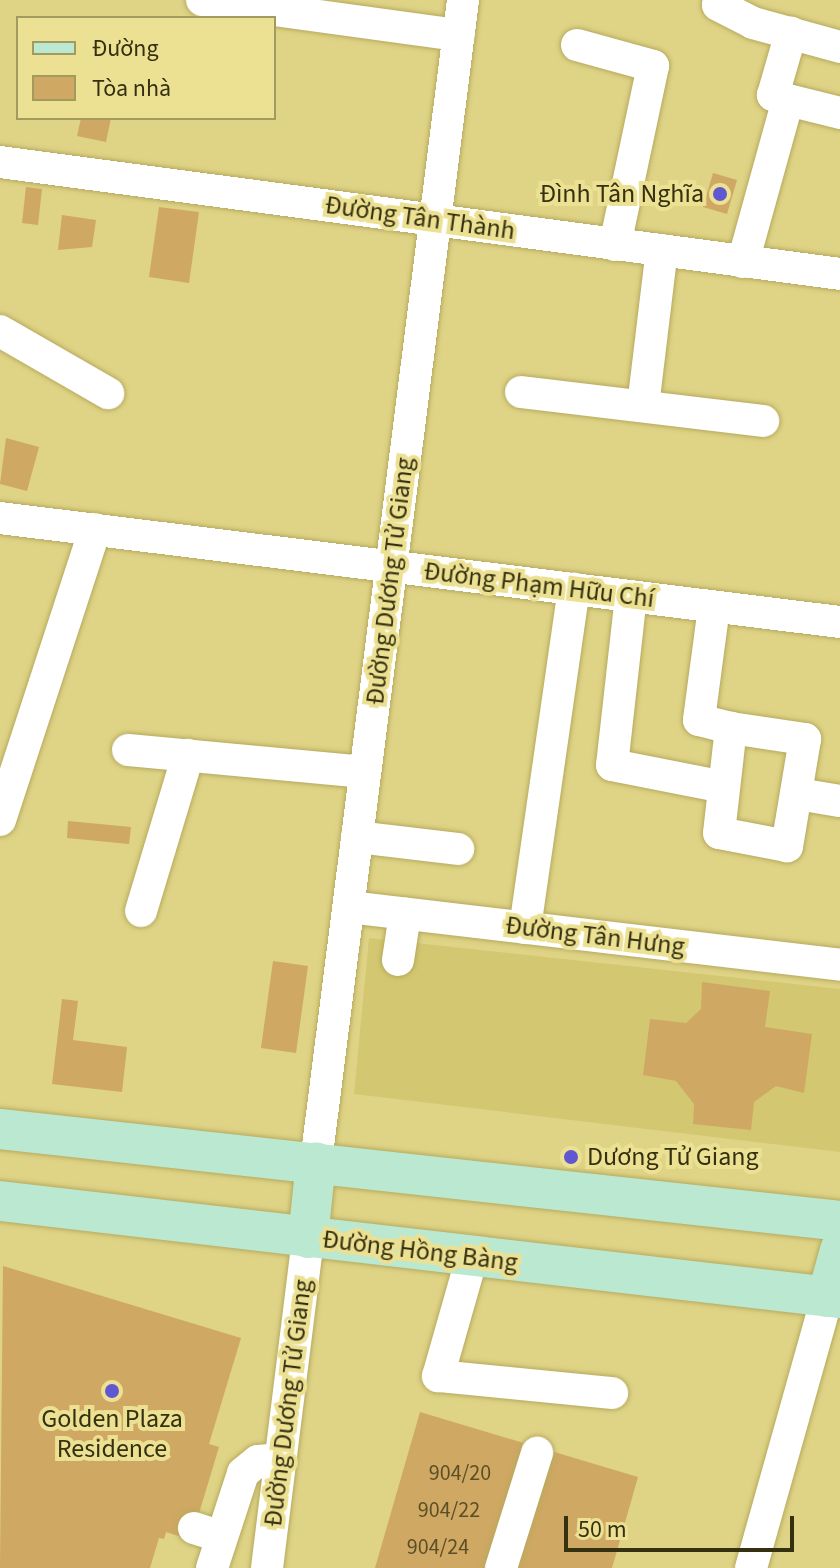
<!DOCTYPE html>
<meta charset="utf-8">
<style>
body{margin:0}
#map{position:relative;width:840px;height:1568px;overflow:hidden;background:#dfd386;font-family:"Source Sans 3",sans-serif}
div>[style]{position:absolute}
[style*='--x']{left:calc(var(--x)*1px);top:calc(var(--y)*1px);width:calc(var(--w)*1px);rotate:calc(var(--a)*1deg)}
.built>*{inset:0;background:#d3c771}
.building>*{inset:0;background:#cfa863}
.roads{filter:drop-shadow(0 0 2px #b6aa5e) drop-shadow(0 0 2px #b6aa5e)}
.minor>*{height:32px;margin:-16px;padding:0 16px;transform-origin:16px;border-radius:16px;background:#fff}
.major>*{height:40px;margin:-20px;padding:0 20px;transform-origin:20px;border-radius:20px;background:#bbe8d1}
.dots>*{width:22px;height:22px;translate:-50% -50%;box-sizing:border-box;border:4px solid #ece093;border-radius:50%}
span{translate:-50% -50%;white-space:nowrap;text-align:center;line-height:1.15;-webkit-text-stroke:8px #ece093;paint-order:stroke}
.number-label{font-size:22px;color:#5c4e25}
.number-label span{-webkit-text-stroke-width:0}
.poi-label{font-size:26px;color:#353010}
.right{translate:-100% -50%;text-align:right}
.left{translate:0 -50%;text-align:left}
.street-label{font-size:26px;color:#353010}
.legend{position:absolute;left:16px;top:16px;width:260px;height:104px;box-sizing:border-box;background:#ece093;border:2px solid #a39a5f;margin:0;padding:10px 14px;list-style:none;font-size:24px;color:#353010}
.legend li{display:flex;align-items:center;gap:16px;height:40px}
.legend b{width:40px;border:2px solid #a39a5f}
.scale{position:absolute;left:564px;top:1516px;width:230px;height:36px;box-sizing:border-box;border:4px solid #353010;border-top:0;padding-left:10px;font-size:24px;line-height:28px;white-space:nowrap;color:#353010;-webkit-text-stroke:6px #ece093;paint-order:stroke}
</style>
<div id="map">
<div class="built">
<i style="clip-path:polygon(369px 938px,840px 989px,840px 1152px,354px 1094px)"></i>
</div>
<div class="building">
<i style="clip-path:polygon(81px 118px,111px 118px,106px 142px,77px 136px)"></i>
<i style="clip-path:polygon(713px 173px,737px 180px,727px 214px,703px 207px)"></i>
<i style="clip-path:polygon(26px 187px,42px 189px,38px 225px,22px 223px)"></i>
<i style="clip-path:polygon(159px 207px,199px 212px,189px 283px,149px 277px)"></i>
<i style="clip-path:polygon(62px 215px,96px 220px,92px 247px,58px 250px)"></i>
<i style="clip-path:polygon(6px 438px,39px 447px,27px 491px,0 484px)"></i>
<i style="clip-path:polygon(68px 821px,131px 827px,129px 844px,67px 838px)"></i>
<i style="clip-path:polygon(273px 961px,308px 966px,296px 1053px,261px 1048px)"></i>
<i style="clip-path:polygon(702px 982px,770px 991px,765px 1027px,812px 1034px,804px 1093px,776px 1086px,754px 1102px,751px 1130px,693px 1124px,694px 1104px,676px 1081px,643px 1075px,650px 1019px,686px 1023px,701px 1009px)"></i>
<i style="clip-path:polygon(62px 999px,78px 1001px,73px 1040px,127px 1047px,122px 1092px,52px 1084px)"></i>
<i style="clip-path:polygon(3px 1266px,241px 1338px,209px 1444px,219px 1447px,191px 1540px,166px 1532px,164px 1539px,159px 1538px,150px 1568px,0 1568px)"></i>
<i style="clip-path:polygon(420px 1412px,527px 1444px,489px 1568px,375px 1568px)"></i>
<i style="clip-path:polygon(551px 1451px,638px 1477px,612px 1568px,514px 1568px)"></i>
</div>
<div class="roads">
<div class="minor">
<i style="--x:202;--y:0;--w:259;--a:7.8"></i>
<i style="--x:720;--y:0;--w:5;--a:112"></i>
<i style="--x:718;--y:5;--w:39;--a:27"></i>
<i style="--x:753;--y:23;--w:90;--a:15.4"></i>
<i style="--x:577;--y:45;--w:79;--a:15.4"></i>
<i style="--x:653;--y:66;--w:183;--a:102"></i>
<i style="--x:788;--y:100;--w:54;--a:14"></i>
<i style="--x:0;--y:162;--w:847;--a:7.59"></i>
<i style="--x:743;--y:262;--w:168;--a:-74.5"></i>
<i style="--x:788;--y:100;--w:16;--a:-162"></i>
<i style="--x:773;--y:95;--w:65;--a:-73.8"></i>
<i style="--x:0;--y:331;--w:125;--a:29.9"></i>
<i style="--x:521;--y:392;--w:244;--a:6.8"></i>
<i style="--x:643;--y:406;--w:157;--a:-83.1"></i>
<i style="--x:0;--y:518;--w:846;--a:7.06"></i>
<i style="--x:631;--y:596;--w:170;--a:96.4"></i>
<i style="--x:612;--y:765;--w:114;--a:11.1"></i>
<i style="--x:714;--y:607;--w:114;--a:97.6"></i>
<i style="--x:699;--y:720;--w:33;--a:14"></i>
<i style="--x:731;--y:728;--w:75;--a:8.5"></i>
<i style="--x:805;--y:739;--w:109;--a:99.5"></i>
<i style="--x:787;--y:846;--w:69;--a:-169.2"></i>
<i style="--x:719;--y:833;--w:106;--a:-83.5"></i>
<i style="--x:128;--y:750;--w:238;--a:5.3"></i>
<i style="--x:798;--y:794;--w:43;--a:9.5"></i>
<i style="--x:0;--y:820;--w:306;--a:-71.9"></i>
<i style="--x:357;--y:837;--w:102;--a:6.8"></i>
<i style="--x:349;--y:907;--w:494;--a:6.7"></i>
<i style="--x:141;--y:911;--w:163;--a:-73.2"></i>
<i style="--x:525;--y:928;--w:343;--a:-81.8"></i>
<i style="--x:398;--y:960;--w:47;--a:-81.3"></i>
<i style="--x:316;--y:1162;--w:1171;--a:-82.79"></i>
<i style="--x:472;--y:1257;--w:124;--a:105.9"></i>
<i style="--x:438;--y:1376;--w:175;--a:5.6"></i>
<i style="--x:194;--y:1528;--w:28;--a:18"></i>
<i style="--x:212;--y:1568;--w:100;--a:-71.9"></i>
<i style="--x:243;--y:1473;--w:19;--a:-39"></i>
<i style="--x:258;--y:1461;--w:23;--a:-5"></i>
<i style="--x:267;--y:1568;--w:333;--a:-82.9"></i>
<i style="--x:501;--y:1568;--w:121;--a:-72.6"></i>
<i style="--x:751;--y:1568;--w:281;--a:-74.3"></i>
</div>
<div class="major">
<i style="--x:0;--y:1129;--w:845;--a:6.25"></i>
<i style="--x:0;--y:1201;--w:846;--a:6.59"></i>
<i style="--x:308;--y:1238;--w:76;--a:-84"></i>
<i style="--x:827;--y:1297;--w:49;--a:-74.5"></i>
</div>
</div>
<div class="dots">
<i style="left:720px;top:194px;background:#5f58d1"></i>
<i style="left:571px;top:1157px;background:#5f58d1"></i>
<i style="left:112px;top:1391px;background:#5f58d1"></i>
</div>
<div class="number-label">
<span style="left:460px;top:1474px">904/20</span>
<span style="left:449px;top:1511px">904/22</span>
<span style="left:438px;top:1548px">904/24</span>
</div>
<div class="poi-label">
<span class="right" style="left:704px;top:194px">Đình Tân Nghĩa</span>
<span class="left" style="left:587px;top:1157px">Dương Tử Giang</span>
<span style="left:112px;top:1434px">Golden Plaza<br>Residence</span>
</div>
<div class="street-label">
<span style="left:420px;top:218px;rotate:8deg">Đường Tân Thành</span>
<span style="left:390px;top:581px;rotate:-83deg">Đường Dương Tử Giang</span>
<span style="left:539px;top:585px;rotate:7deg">Đường Phạm Hữu Chí</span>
<span style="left:595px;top:936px;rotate:7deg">Đường Tân Hưng</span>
<span style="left:420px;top:1251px;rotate:7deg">Đường Hồng Bàng</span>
<span style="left:288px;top:1403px;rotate:-83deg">Đường Dương Tử Giang</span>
</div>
<ul class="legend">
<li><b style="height:10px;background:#bbe8d1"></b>Đường</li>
<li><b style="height:22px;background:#cfa863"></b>Tòa nhà</li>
</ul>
<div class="scale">50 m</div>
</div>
